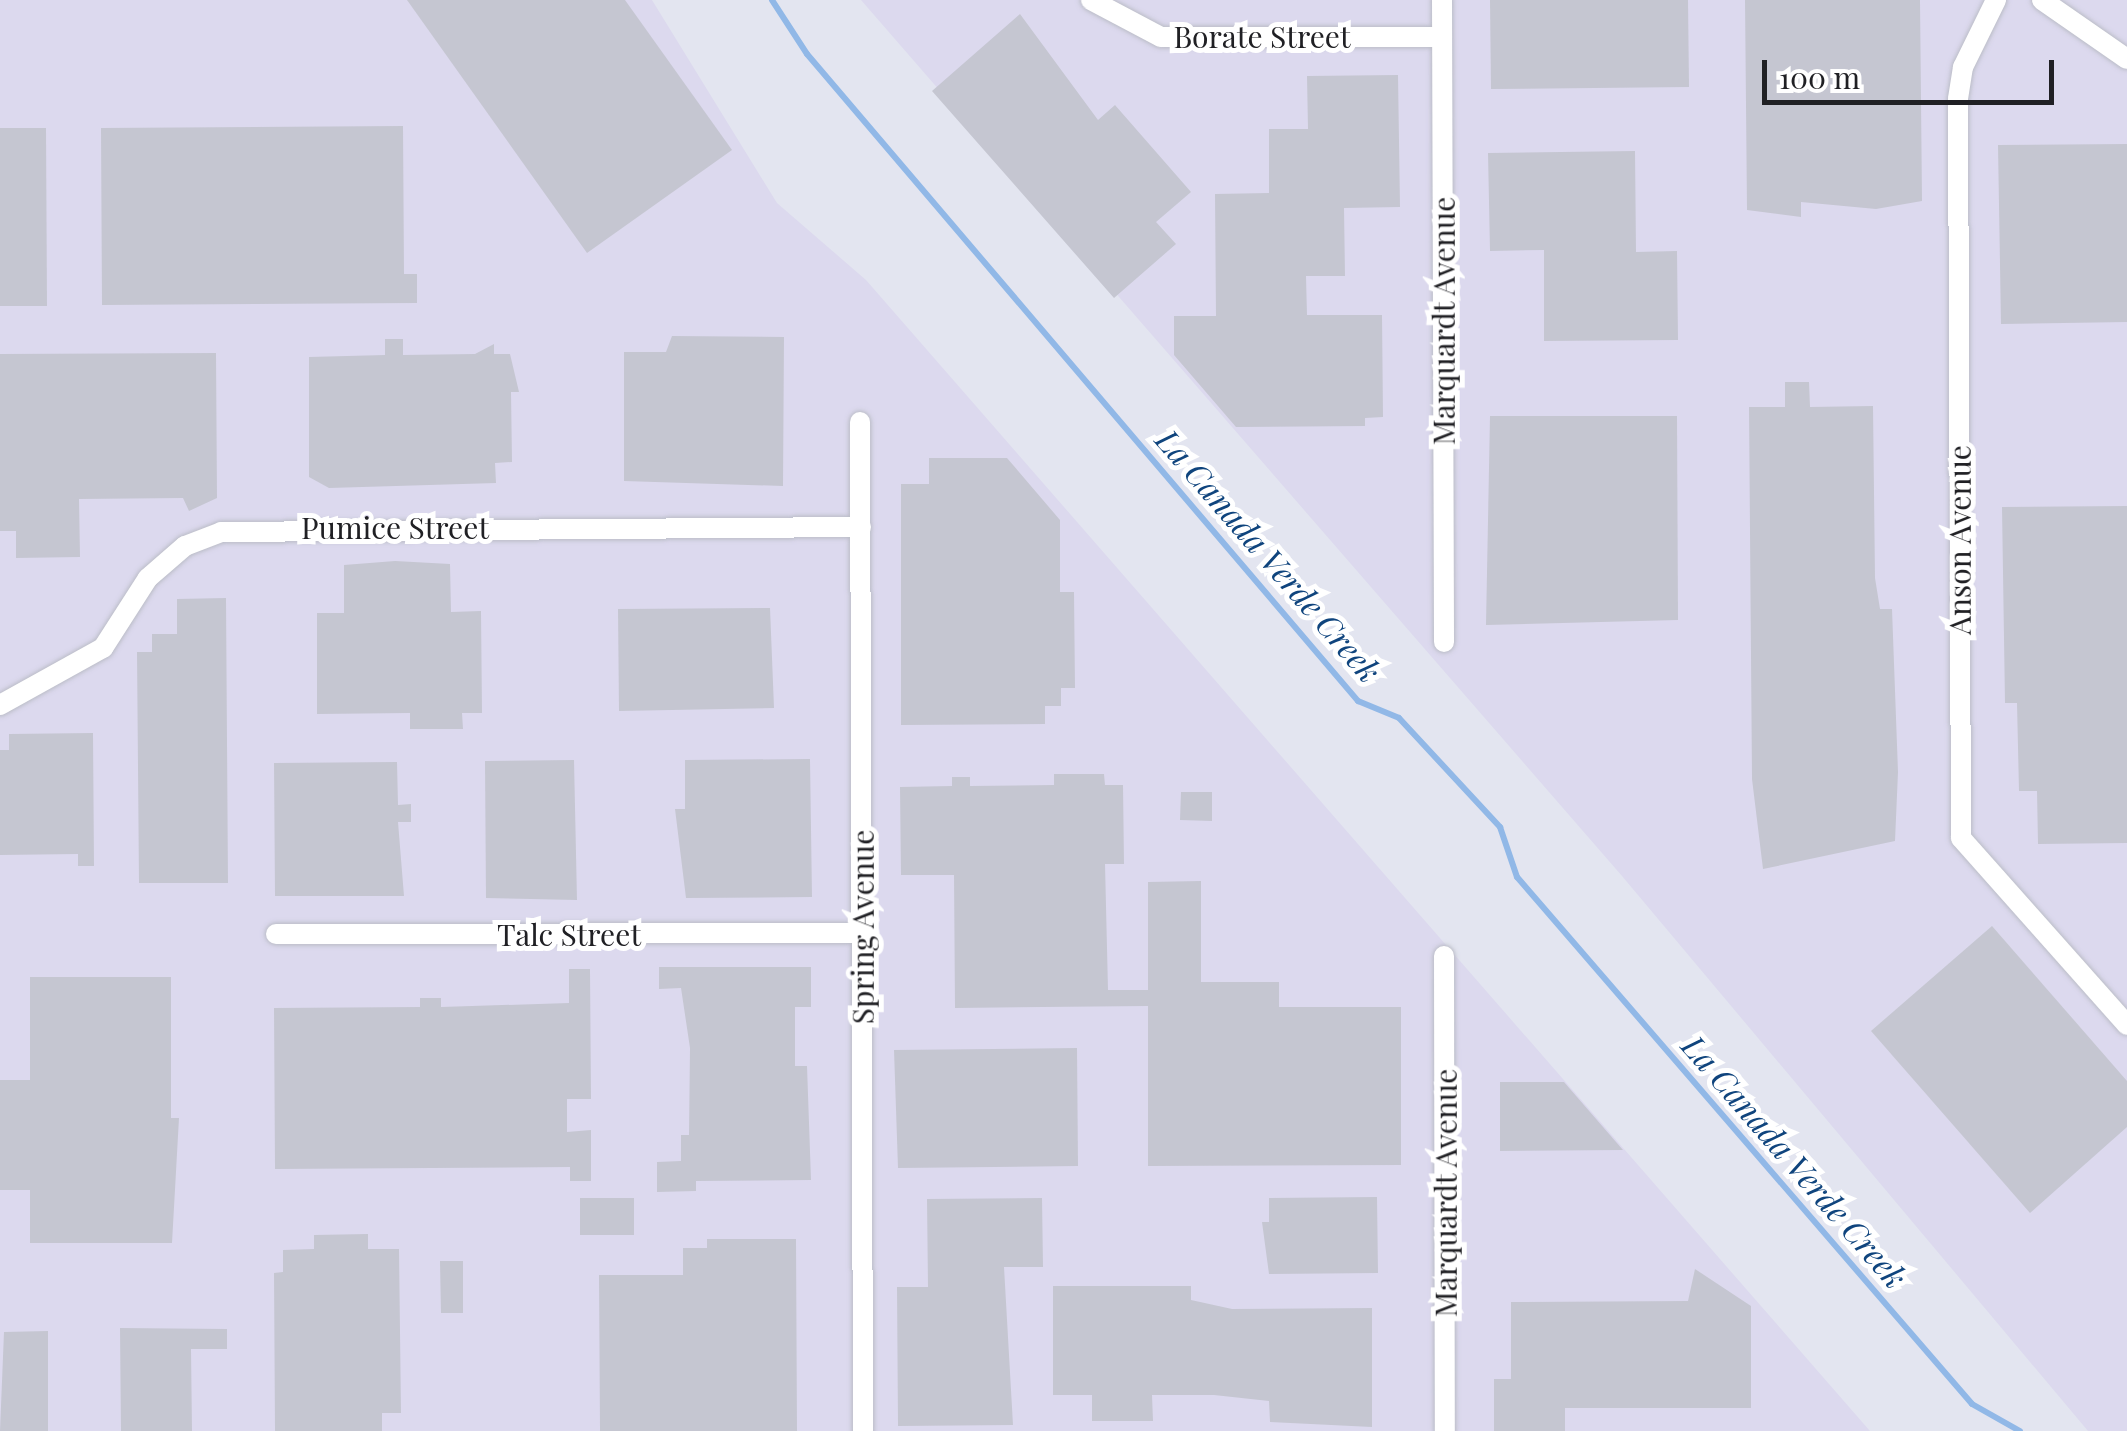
<!DOCTYPE html>
<style>
body{margin:0}
#map{position:relative;width:2127px;height:1431px;overflow:hidden;background:#e3e5f0;font-family:"Playfair Display",serif}
div>[style]{position:absolute}
[style*='--x']{left:calc(var(--x)*1px);top:calc(var(--y)*1px);width:calc(var(--w)*1px);rotate:calc(var(--a)*1deg)}
.industrial>*{inset:0;background:#dcd9ee}
.stream>*{height:6px;margin:-3px;padding:0 3px;transform-origin:3px;border-radius:3px;background:#91b8e7}
.building>*{inset:0;background:#c5c6d1}
.roads{filter:drop-shadow(0 0 2px #bbbdc7) drop-shadow(0 0 2px #bbbdc7)}
.minor>*{height:20px;margin:-10px;padding:0 10px;transform-origin:10px;border-radius:10px;background:#fff}
span{translate:-50% -50%;white-space:nowrap;text-align:center;line-height:1.15;-webkit-text-stroke:10px #fff;paint-order:stroke}
.street-label{font-size:30px;color:#202024}
.water-label{font-size:32px;color:#0f447d;font-style:italic}
.scale{position:absolute;left:1762px;top:60px;width:292px;height:45px;box-sizing:border-box;border:5px solid #202024;border-top:0;padding-left:12px;font-size:30px;line-height:35px;white-space:nowrap;color:#202024;-webkit-text-stroke:8px #fff;paint-order:stroke}
</style>
<div id="map">
<div class="industrial">
<i style="clip-path:polygon(0 0,652px 0,777px 203px,866px 280px,1870px 1431px,0 1431px)"></i>
<i style="clip-path:polygon(861px 0,2127px 0,2127px 1431px,2088px 1431px,1622px 876px)"></i>
</div>
<div class="stream">
<i style="--x:772;--y:0;--w:64;--a:57.1"></i>
<i style="--x:807;--y:54;--w:850;--a:49.58"></i>
<i style="--x:1358;--y:701;--w:44;--a:22.5"></i>
<i style="--x:1399;--y:718;--w:149;--a:47.2"></i>
<i style="--x:1500;--y:827;--w:53;--a:71.2"></i>
<i style="--x:1517;--y:877;--w:696;--a:49.19"></i>
<i style="--x:1972;--y:1404;--w:55;--a:29.4"></i>
</div>
<div class="building">
<i style="clip-path:polygon(407px 0,625px 0,732px 150px,587px 253px)"></i>
<i style="clip-path:polygon(1490px 0,1688px 0,1689px 87px,1491px 89px)"></i>
<i style="clip-path:polygon(1745px 0,1920px 0,1922px 201px,1876px 209px,1801px 202px,1801px 217px,1747px 210px)"></i>
<i style="clip-path:polygon(1020px 14px,1098px 120px,1115px 105px,1191px 192px,1156px 222px,1176px 244px,1114px 298px,932px 91px)"></i>
<i style="clip-path:polygon(1398px 75px,1400px 207px,1344px 208px,1345px 276px,1306px 276px,1307px 315px,1382px 315px,1383px 417px,1365px 418px,1365px 426px,1236px 427px,1174px 355px,1174px 316px,1216px 316px,1215px 194px,1269px 193px,1269px 129px,1308px 129px,1307px 76px)"></i>
<i style="clip-path:polygon(403px 126px,404px 274px,417px 274px,417px 303px,102px 305px,101px 128px)"></i>
<i style="clip-path:polygon(0 128px,46px 128px,47px 306px,0 306px)"></i>
<i style="clip-path:polygon(2127px 144px,2127px 322px,2001px 324px,1998px 145px)"></i>
<i style="clip-path:polygon(1635px 151px,1636px 252px,1677px 251px,1678px 340px,1544px 341px,1544px 250px,1490px 251px,1488px 153px)"></i>
<i style="clip-path:polygon(672px 336px,784px 337px,783px 486px,624px 481px,624px 352px,666px 352px)"></i>
<i style="clip-path:polygon(385px 339px,403px 339px,403px 355px,475px 354px,494px 344px,494px 354px,510px 354px,519px 392px,511px 392px,512px 462px,495px 463px,496px 483px,329px 488px,309px 477px,309px 357px,385px 355px)"></i>
<i style="clip-path:polygon(216px 353px,217px 498px,189px 511px,183px 498px,79px 499px,80px 557px,16px 558px,16px 531px,0 531px,0 354px)"></i>
<i style="clip-path:polygon(1785px 382px,1809px 382px,1810px 407px,1873px 406px,1875px 578px,1880px 609px,1892px 609px,1898px 772px,1895px 841px,1763px 869px,1752px 779px,1749px 407px,1785px 407px)"></i>
<i style="clip-path:polygon(1490px 416px,1677px 416px,1678px 620px,1486px 625px)"></i>
<i style="clip-path:polygon(929px 458px,1007px 458px,1060px 520px,1060px 592px,1074px 592px,1075px 688px,1061px 688px,1061px 706px,1045px 706px,1045px 724px,901px 725px,901px 484px,929px 484px)"></i>
<i style="clip-path:polygon(2127px 506px,2127px 843px,2038px 844px,2037px 791px,2019px 791px,2017px 703px,2005px 703px,2002px 507px)"></i>
<i style="clip-path:polygon(395px 561px,450px 564px,451px 612px,481px 611px,482px 713px,462px 713px,463px 729px,410px 729px,410px 713px,317px 714px,317px 613px,344px 613px,344px 565px)"></i>
<i style="clip-path:polygon(226px 598px,228px 883px,139px 883px,137px 652px,152px 652px,152px 634px,177px 634px,177px 599px)"></i>
<i style="clip-path:polygon(770px 608px,774px 708px,619px 711px,618px 609px)"></i>
<i style="clip-path:polygon(93px 733px,94px 866px,78px 866px,78px 854px,0 855px,0 750px,9px 750px,9px 734px)"></i>
<i style="clip-path:polygon(810px 759px,812px 897px,686px 898px,675px 809px,685px 809px,685px 760px)"></i>
<i style="clip-path:polygon(574px 760px,577px 900px,486px 898px,485px 761px)"></i>
<i style="clip-path:polygon(397px 762px,398px 805px,411px 804px,411px 822px,398px 822px,404px 896px,275px 896px,274px 763px)"></i>
<i style="clip-path:polygon(1054px 774px,1104px 774px,1105px 785px,1123px 785px,1124px 864px,1105px 864px,1108px 990px,1148px 990px,1148px 882px,1201px 881px,1201px 982px,1279px 982px,1279px 1007px,1401px 1007px,1401px 1165px,1148px 1166px,1148px 1006px,955px 1008px,954px 875px,901px 875px,900px 787px,952px 786px,952px 777px,970px 777px,970px 786px,1054px 785px)"></i>
<i style="clip-path:polygon(1181px 792px,1212px 792px,1212px 821px,1180px 820px)"></i>
<i style="clip-path:polygon(1992px 926px,2127px 1081px,2127px 1127px,2030px 1213px,1871px 1031px)"></i>
<i style="clip-path:polygon(659px 967px,811px 967px,811px 1007px,795px 1007px,795px 1066px,807px 1066px,811px 1180px,696px 1181px,696px 1191px,657px 1192px,657px 1162px,681px 1161px,681px 1135px,689px 1135px,690px 1048px,681px 988px,659px 989px)"></i>
<i style="clip-path:polygon(569px 969px,590px 969px,591px 1099px,567px 1099px,567px 1132px,591px 1130px,591px 1181px,570px 1181px,570px 1167px,275px 1169px,274px 1008px,420px 1007px,420px 998px,441px 998px,441px 1007px,569px 1003px)"></i>
<i style="clip-path:polygon(30px 977px,171px 977px,171px 1118px,179px 1118px,172px 1243px,30px 1243px,30px 1190px,0 1190px,0 1080px,30px 1080px)"></i>
<i style="clip-path:polygon(1077px 1048px,1078px 1166px,898px 1168px,894px 1050px)"></i>
<i style="clip-path:polygon(1500px 1082px,1564px 1082px,1623px 1150px,1500px 1151px)"></i>
<i style="clip-path:polygon(1377px 1197px,1378px 1273px,1269px 1274px,1262px 1222px,1269px 1222px,1269px 1198px)"></i>
<i style="clip-path:polygon(580px 1198px,634px 1198px,634px 1235px,580px 1235px)"></i>
<i style="clip-path:polygon(1042px 1198px,1043px 1267px,1004px 1267px,1013px 1425px,898px 1426px,897px 1287px,928px 1287px,927px 1199px)"></i>
<i style="clip-path:polygon(368px 1234px,368px 1249px,399px 1249px,401px 1413px,382px 1413px,382px 1431px,275px 1431px,274px 1273px,283px 1272px,283px 1250px,314px 1249px,314px 1235px)"></i>
<i style="clip-path:polygon(707px 1239px,796px 1239px,797px 1431px,600px 1431px,599px 1275px,683px 1275px,683px 1248px,707px 1248px)"></i>
<i style="clip-path:polygon(440px 1261px,463px 1261px,463px 1313px,441px 1313px)"></i>
<i style="clip-path:polygon(1695px 1269px,1751px 1306px,1751px 1408px,1565px 1408px,1565px 1431px,1494px 1431px,1494px 1379px,1511px 1379px,1511px 1302px,1688px 1301px)"></i>
<i style="clip-path:polygon(1053px 1286px,1191px 1286px,1191px 1300px,1232px 1309px,1372px 1308px,1372px 1427px,1270px 1422px,1269px 1401px,1214px 1395px,1152px 1395px,1153px 1421px,1092px 1421px,1092px 1395px,1053px 1395px)"></i>
<i style="clip-path:polygon(120px 1328px,227px 1329px,227px 1349px,191px 1349px,192px 1431px,121px 1431px)"></i>
<i style="clip-path:polygon(48px 1331px,48px 1431px,0 1431px,4px 1332px)"></i>
</div>
<div class="roads">
<div class="minor">
<i style="--x:1091;--y:0;--w:79;--a:27.9"></i>
<i style="--x:1161;--y:37;--w:281;--a:0"></i>
<i style="--x:1442;--y:0;--w:642;--a:89.82"></i>
<i style="--x:1996;--y:0;--w:75;--a:116.2"></i>
<i style="--x:1963;--y:67;--w:32;--a:99"></i>
<i style="--x:1958;--y:99;--w:739;--a:89.77"></i>
<i style="--x:1961;--y:838;--w:250;--a:48.4"></i>
<i style="--x:2042;--y:0;--w:103;--a:34.8"></i>
<i style="--x:860;--y:422;--w:1009;--a:89.83"></i>
<i style="--x:0;--y:705;--w:118;--a:-29"></i>
<i style="--x:103;--y:648;--w:83;--a:-57.3"></i>
<i style="--x:148;--y:578;--w:49;--a:-40.9"></i>
<i style="--x:185;--y:546;--w:39;--a:-21"></i>
<i style="--x:221;--y:532;--w:640;--a:-0.45"></i>
<i style="--x:276;--y:934;--w:586;--a:-0.1"></i>
<i style="--x:1444;--y:956;--w:475;--a:89.9"></i>
</div>
</div>
<div class="street-label">
<span style="left:1262px;top:36px">Borate Street</span>
<span style="left:1443px;top:321px;rotate:-90deg">Marquardt Avenue</span>
<span style="left:395px;top:527px">Pumice Street</span>
<span style="left:1959px;top:540px;rotate:-90deg">Anson Avenue</span>
<span style="left:862px;top:927px;rotate:-90deg">Spring Avenue</span>
<span style="left:569px;top:934px">Talc Street</span>
<span style="left:1445px;top:1193px;rotate:-90deg">Marquardt Avenue</span>
</div>
<div class="water-label">
<span style="left:1269px;top:555px;rotate:49deg">La Canada Verde Creek</span>
<span style="left:1795px;top:1161px;rotate:49deg">La Canada Verde Creek</span>
</div>
<div class="scale">100 m</div>
</div>
